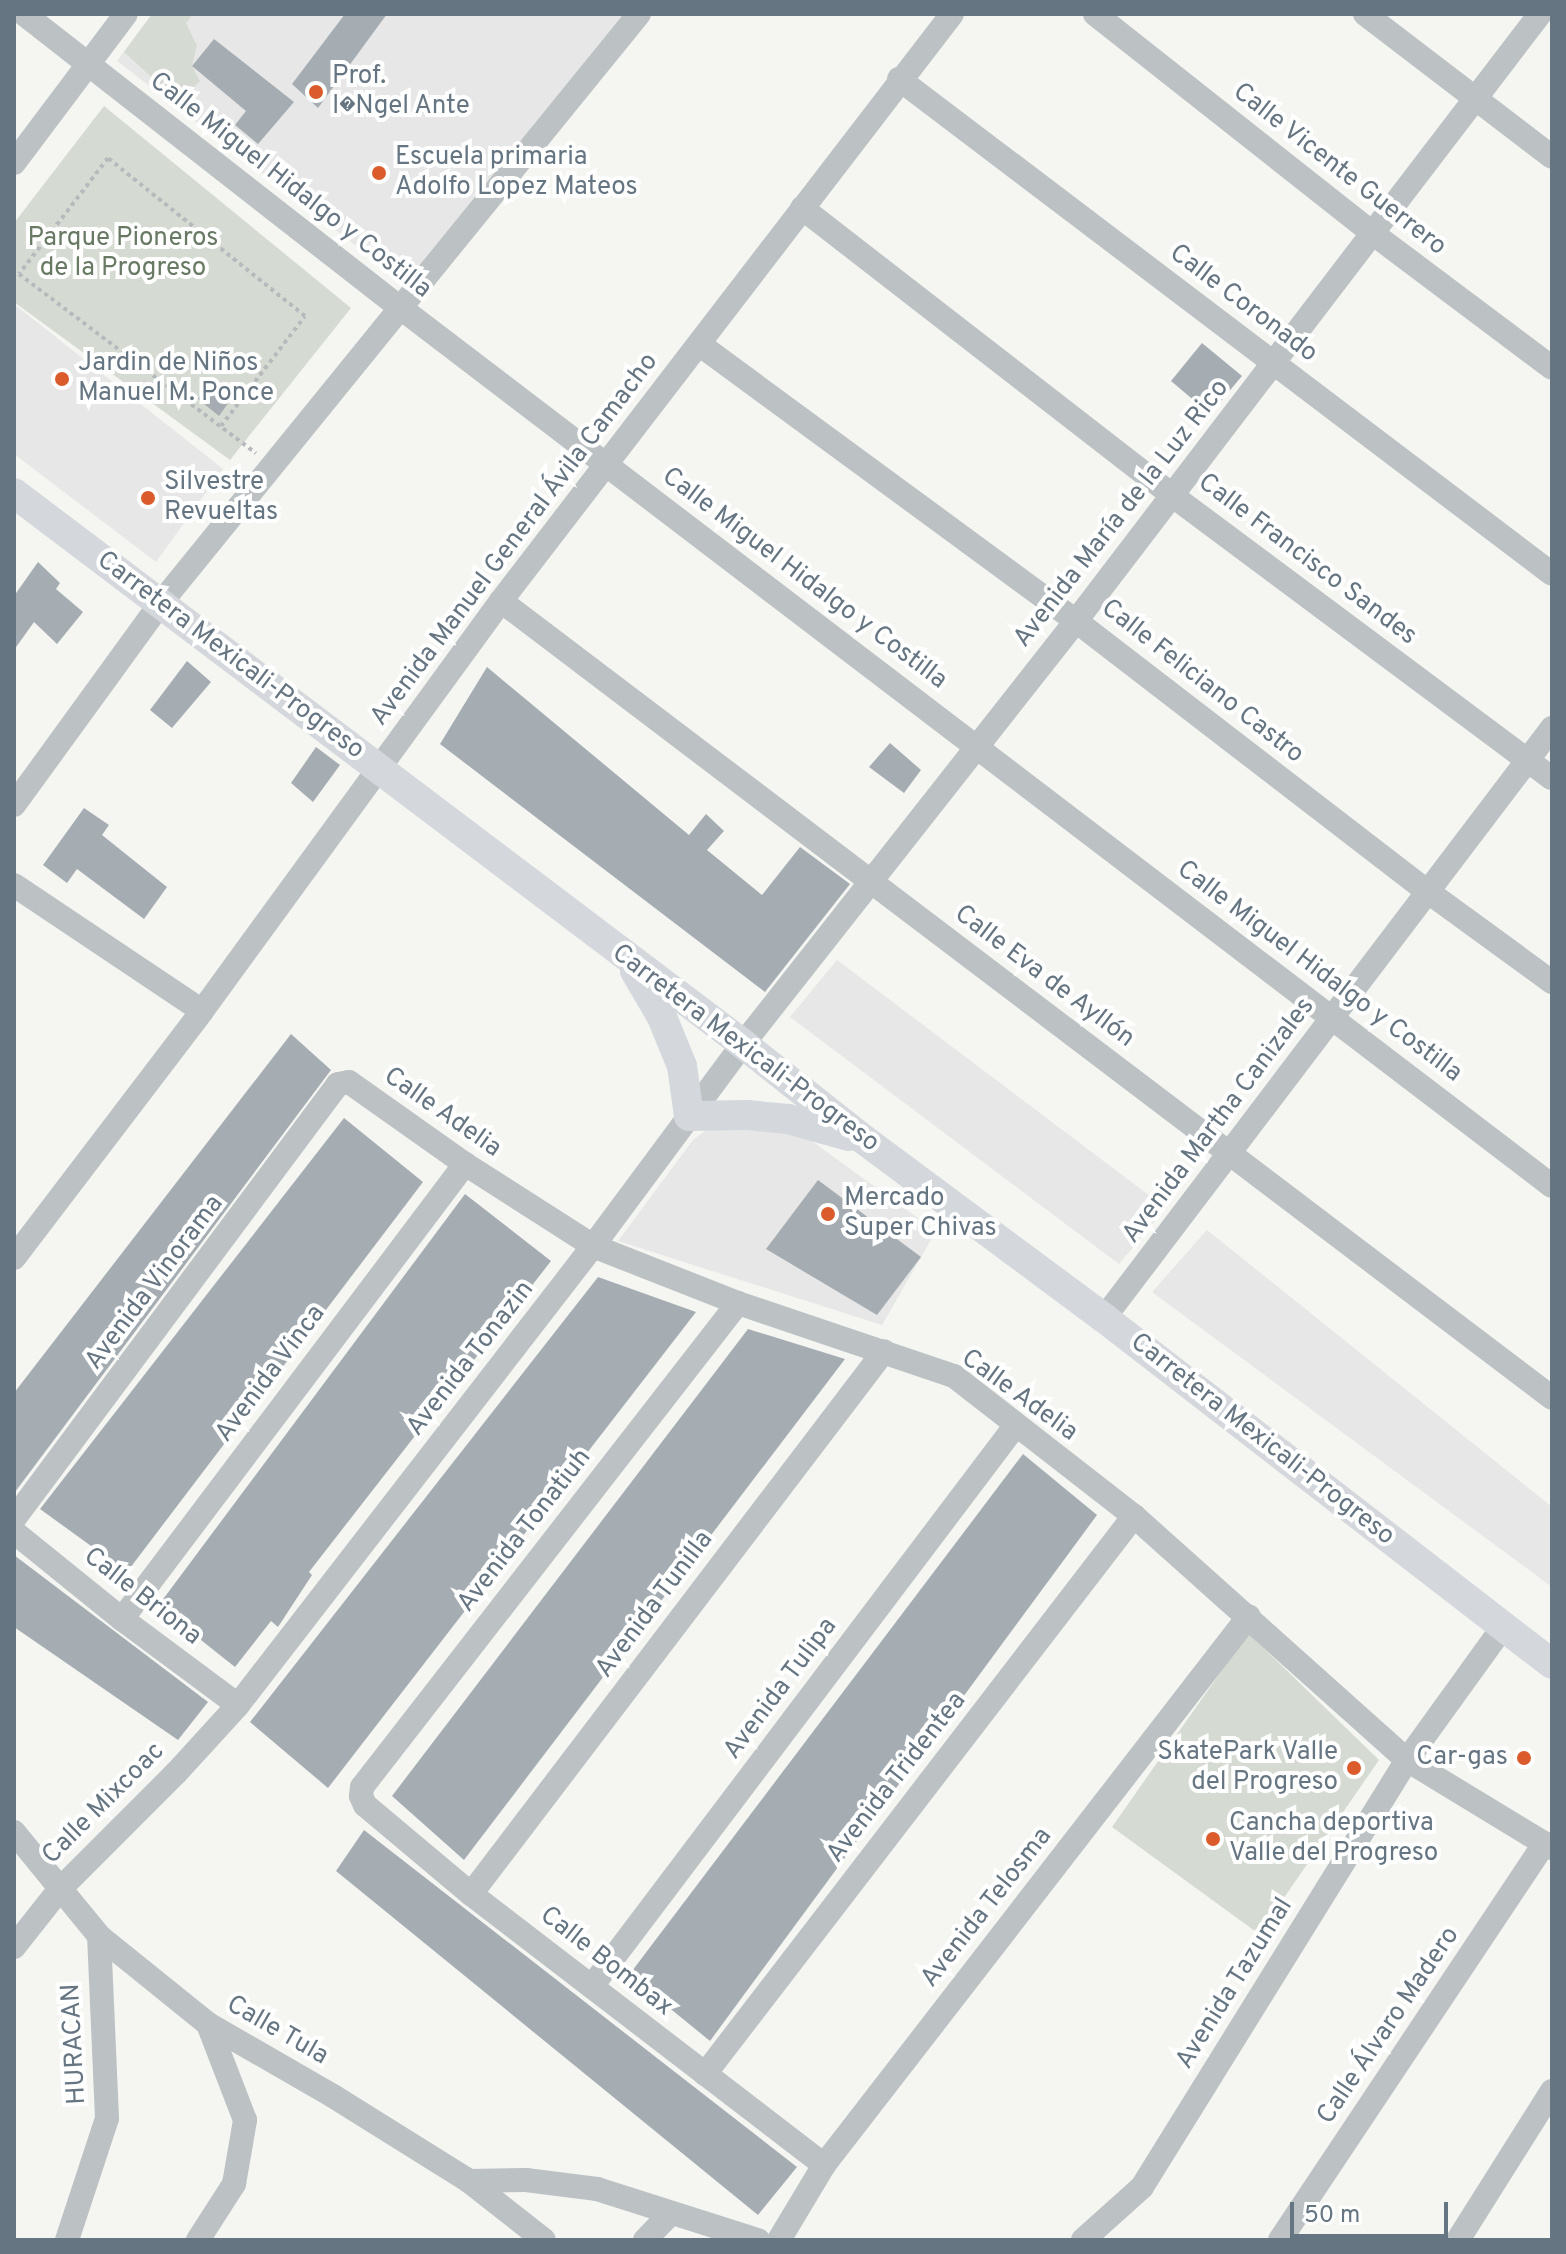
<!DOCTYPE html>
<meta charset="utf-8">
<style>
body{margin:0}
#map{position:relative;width:1566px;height:2254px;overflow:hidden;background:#f5f6f2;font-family:Overpass,sans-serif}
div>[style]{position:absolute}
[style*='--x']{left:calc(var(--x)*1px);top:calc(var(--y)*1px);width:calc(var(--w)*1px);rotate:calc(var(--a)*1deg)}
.built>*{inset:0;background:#e6e7e6}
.green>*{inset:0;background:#d5dad2}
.building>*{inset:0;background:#a5adb3}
.path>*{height:4px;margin-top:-2px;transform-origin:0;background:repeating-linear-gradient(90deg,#b7babc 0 4px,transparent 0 8px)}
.minor>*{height:24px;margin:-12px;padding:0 12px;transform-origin:12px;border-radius:12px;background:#bcc1c4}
.major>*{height:30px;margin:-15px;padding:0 15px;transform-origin:15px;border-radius:15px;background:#d4d8dc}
.dots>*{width:22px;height:22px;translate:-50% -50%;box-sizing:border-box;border:4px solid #fff;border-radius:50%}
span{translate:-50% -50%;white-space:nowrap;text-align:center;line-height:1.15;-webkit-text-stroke:8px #fff;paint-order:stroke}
.poi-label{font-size:26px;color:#667582}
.left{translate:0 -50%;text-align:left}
.right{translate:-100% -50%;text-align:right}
.street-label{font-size:26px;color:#667582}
.park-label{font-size:26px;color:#687964}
.frame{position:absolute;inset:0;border:16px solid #667582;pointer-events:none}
.scale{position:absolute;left:1290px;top:2202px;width:158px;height:36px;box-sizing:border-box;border:4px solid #667582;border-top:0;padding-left:10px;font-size:24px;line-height:28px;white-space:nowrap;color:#667582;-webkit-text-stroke:6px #fff;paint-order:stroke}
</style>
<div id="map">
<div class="built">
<i style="clip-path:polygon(152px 14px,625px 14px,407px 285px,117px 61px)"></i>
<i style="clip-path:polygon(14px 304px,223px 469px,156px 562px,14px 454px)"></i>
<i style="clip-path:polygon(837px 960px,1166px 1208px,1119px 1264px,790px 1017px)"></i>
<i style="clip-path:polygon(739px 1120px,809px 1139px,936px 1231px,882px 1325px,618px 1241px,693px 1140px,713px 1125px)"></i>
<i style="clip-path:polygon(1207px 1230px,1552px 1507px,1552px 1587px,1152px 1292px)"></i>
</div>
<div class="green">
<i style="clip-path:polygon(152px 14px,193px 14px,186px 23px,197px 46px,192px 66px,200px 81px,179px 102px,124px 52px)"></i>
<i style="clip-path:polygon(104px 106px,351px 308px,230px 460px,14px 302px,14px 223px)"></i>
<i style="clip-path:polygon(1248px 1633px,1379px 1760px,1259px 1934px,1112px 1827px)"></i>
</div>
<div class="building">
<i style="clip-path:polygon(345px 14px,387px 14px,318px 108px,292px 84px)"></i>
<i style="clip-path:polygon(214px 39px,294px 102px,258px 144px,235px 125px,246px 111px,192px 66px)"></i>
<i style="clip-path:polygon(1202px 343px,1242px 376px,1210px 414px,1171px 381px)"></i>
<i style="clip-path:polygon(212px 381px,234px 395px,219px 416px,198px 399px)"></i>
<i style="clip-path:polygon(38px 562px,60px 583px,56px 589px,83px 612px,57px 644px,34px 622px,14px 650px,14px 596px)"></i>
<i style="clip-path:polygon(187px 661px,211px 682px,172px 728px,150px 710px)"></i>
<i style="clip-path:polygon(487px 667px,689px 835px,706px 814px,724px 831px,707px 850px,762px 895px,800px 847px,850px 884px,765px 992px,440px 744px)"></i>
<i style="clip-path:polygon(890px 743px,921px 770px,904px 793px,869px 767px)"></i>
<i style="clip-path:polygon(316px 747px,340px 765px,313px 802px,291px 783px)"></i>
<i style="clip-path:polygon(84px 808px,109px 825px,102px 835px,167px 887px,144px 919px,77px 869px,67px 883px,43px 865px)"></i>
<i style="clip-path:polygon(291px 1034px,331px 1070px,15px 1492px,14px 1393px)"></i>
<i style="clip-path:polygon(344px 1118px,423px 1182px,127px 1572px,40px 1509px)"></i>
<i style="clip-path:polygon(818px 1180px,921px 1257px,877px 1315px,766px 1249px)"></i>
<i style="clip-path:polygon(465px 1194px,551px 1261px,309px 1572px,312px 1575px,278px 1627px,271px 1621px,235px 1667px,158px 1606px)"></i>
<i style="clip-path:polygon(598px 1277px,696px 1312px,328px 1788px,250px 1722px)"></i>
<i style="clip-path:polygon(748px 1329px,845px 1359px,464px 1860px,392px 1796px)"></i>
<i style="clip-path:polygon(1023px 1454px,1097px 1515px,710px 2041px,629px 1975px)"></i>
<i style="clip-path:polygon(14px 1555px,208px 1702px,178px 1740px,14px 1627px)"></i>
<i style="clip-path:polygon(364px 1830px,797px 2167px,758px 2215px,336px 1871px)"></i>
</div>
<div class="path">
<i style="--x:221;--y:426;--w:138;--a:-52.6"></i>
<i style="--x:305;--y:316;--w:253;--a:-141.3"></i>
<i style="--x:108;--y:158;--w:146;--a:127.5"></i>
<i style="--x:19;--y:274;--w:297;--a:37.1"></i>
</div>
<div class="minor">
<i style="--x:24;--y:14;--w:479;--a:38"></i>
<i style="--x:402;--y:309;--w:1446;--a:37.33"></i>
<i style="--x:1095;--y:14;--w:352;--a:38.3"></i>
<i style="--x:1371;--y:232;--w:226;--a:36.9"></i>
<i style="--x:1365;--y:14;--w:235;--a:37.4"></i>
<i style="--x:899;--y:79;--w:819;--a:37.16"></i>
<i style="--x:14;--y:163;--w:186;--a:-53.1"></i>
<i style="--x:802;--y:208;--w:465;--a:37.8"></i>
<i style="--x:1169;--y:493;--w:477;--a:36.7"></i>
<i style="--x:699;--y:344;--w:468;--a:36.3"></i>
<i style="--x:1076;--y:621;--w:443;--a:37.6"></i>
<i style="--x:1427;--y:891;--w:155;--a:36.1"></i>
<i style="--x:501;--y:601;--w:1319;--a:37.17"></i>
<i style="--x:14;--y:805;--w:248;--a:-54"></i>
<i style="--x:160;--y:604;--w:760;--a:-50.93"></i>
<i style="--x:14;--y:885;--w:226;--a:33.8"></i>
<i style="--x:14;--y:1258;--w:310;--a:-52.7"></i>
<i style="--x:202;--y:1011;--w:507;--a:-53.9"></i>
<i style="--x:501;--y:601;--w:740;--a:-52.46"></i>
<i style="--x:738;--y:1303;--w:613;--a:127.84"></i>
<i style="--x:362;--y:1787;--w:9;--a:96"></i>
<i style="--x:361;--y:1796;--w:10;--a:66"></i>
<i style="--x:365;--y:1805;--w:138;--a:40"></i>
<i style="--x:471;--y:1894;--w:445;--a:37.5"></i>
<i style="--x:1104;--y:1318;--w:741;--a:-52.79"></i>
<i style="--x:14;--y:1519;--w:542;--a:-53.32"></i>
<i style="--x:338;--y:1084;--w:11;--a:-10"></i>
<i style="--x:349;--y:1082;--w:142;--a:35.3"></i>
<i style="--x:465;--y:1164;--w:152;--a:32.6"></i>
<i style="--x:593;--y:1246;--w:156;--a:21.5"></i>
<i style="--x:738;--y:1303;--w:228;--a:18.7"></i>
<i style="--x:954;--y:1376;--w:228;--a:37.9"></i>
<i style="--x:1134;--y:1516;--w:366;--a:41.8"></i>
<i style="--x:1407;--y:1760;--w:170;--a:31.3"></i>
<i style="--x:14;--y:1532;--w:139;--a:38.9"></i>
<i style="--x:122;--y:1619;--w:144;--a:36.6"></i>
<i style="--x:122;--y:1619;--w:570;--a:-52.99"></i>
<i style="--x:14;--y:1832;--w:134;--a:50.7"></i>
<i style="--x:99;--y:1936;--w:140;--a:38.9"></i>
<i style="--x:208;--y:2024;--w:144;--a:29.9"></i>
<i style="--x:333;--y:2096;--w:160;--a:32"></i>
<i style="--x:469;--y:2181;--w:95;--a:38.2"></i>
<i style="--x:471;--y:1894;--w:682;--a:-52.74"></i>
<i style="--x:14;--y:1947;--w:73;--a:-51.7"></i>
<i style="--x:59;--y:1890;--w:165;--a:-45"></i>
<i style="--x:176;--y:1773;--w:92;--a:-47.6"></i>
<i style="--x:238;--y:1705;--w:580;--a:-52.28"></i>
<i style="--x:593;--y:1246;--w:252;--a:-53.4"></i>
<i style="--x:743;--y:1044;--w:538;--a:-51.79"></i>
<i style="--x:1076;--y:621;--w:764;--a:-52.61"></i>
<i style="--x:592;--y:1986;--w:702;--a:-52.93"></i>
<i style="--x:705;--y:2074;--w:704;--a:-52.45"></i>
<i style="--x:469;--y:2181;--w:57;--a:-1"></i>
<i style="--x:526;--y:2180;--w:72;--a:7.2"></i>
<i style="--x:597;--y:2189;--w:169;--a:17.6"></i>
<i style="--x:67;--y:2240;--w:128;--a:-71.8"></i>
<i style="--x:107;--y:2118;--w:182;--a:-92.5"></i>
<i style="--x:198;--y:2240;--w:67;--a:-57.3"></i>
<i style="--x:234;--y:2184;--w:65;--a:-80.2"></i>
<i style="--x:245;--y:2120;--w:103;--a:-111.1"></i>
<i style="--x:645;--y:2240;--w:37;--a:-46"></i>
<i style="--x:779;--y:2240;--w:87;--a:-59"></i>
<i style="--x:824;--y:2165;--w:694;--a:-52.26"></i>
<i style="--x:1083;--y:2240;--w:79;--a:-41.9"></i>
<i style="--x:1142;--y:2187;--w:503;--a:-58.18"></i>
<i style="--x:1407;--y:1760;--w:164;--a:-54.2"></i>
<i style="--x:1280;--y:2240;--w:477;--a:-56.3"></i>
<i style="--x:1458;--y:2240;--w:176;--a:-57.8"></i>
</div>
<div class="major">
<i style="--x:14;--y:493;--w:914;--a:37.08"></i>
<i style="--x:743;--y:1044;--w:153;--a:38.4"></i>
<i style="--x:863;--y:1139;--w:300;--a:36.6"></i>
<i style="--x:1104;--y:1318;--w:566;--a:37.68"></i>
<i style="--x:635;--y:971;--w:53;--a:59.6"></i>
<i style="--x:662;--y:1017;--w:53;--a:67.8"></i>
<i style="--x:682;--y:1066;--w:50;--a:82"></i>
<i style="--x:689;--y:1116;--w:58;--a:-1"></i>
<i style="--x:747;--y:1115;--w:41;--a:5.6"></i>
<i style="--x:788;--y:1119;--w:63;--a:15.6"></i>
</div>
<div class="dots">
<i style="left:316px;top:92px;background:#db5b2d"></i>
<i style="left:379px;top:173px;background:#db5b2d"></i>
<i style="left:62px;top:379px;background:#db5b2d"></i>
<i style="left:148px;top:498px;background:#db5b2d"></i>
<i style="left:828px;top:1214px;background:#db5b2d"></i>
<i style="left:1524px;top:1758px;background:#db5b2d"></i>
<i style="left:1354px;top:1768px;background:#db5b2d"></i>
<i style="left:1213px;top:1839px;background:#db5b2d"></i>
</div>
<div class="poi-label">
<span class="left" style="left:332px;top:92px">Prof.<br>I�Ngel Ante</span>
<span class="left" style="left:395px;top:173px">Escuela primaria<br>Adolfo Lopez Mateos</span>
<span class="left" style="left:78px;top:379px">Jardin de Niños<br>Manuel M. Ponce</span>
<span class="left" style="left:164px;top:498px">Silvestre<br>Revueltas</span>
<span class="left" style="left:844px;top:1214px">Mercado<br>Super Chivas</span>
<span class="right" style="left:1338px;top:1768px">SkatePark Valle<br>del Progreso</span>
<span class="right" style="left:1508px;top:1758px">Car-gas</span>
<span class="left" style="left:1229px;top:1839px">Cancha deportiva<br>Valle del Progreso</span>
</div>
<div class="street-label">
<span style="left:1339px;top:170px;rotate:38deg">Calle Vicente Guerrero</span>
<span style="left:290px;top:186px;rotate:38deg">Calle Miguel Hidalgo y Costilla</span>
<span style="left:1243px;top:304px;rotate:37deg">Calle Coronado</span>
<span style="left:1122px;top:514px;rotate:-52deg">Avenida María de la Luz Rico</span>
<span style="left:515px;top:540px;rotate:-53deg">Avenida Manuel General Ávila Camacho</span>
<span style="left:1307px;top:560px;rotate:37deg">Calle Francisco Sandes</span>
<span style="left:804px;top:579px;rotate:37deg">Calle Miguel Hidalgo y Costilla</span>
<span style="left:230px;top:656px;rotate:37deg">Carretera Mexicali-Progreso</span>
<span style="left:1202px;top:682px;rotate:38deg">Calle Feliciano Castro</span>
<span style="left:1319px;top:972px;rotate:37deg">Calle Miguel Hidalgo y Costilla</span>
<span style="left:1044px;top:977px;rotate:37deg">Calle Eva de Ayllón</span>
<span style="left:745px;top:1049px;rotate:37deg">Carretera Mexicali-Progreso</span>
<span style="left:442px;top:1113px;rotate:35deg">Calle Adelia</span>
<span style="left:1219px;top:1121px;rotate:-53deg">Avenida Martha Canizales</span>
<span style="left:155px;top:1283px;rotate:-53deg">Avenida Vinorama</span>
<span style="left:471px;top:1359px;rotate:-52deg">Avenida Tonazin</span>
<span style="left:271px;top:1374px;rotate:-53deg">Avenida Vinca</span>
<span style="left:1019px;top:1396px;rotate:36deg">Calle Adelia</span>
<span style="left:1262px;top:1440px;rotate:38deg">Carretera Mexicali-Progreso</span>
<span style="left:525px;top:1531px;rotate:-52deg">Avenida Tonatiuh</span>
<span style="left:142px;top:1597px;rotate:38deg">Calle Briona</span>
<span style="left:655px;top:1605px;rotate:-53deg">Avenida Tunilla</span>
<span style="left:781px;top:1689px;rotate:-53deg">Avenida Tulipa</span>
<span style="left:897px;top:1778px;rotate:-52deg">Avenida Tridentea</span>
<span style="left:104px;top:1804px;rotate:-45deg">Calle Mixcoac</span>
<span style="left:987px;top:1908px;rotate:-52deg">Avenida Telosma</span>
<span style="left:606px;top:1962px;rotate:38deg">Calle Bombax</span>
<span style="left:1235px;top:1984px;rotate:-58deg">Avenida Tazumal</span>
<span style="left:1389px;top:2026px;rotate:-56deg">Calle Álvaro Madero</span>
<span style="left:277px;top:2031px;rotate:30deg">Calle Tula</span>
<span style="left:75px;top:2044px;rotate:-93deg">HURACAN</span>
</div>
<div class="park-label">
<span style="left:123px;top:254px">Parque Pioneros<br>de la Progreso</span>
</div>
<div class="frame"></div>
<div class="scale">50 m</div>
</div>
